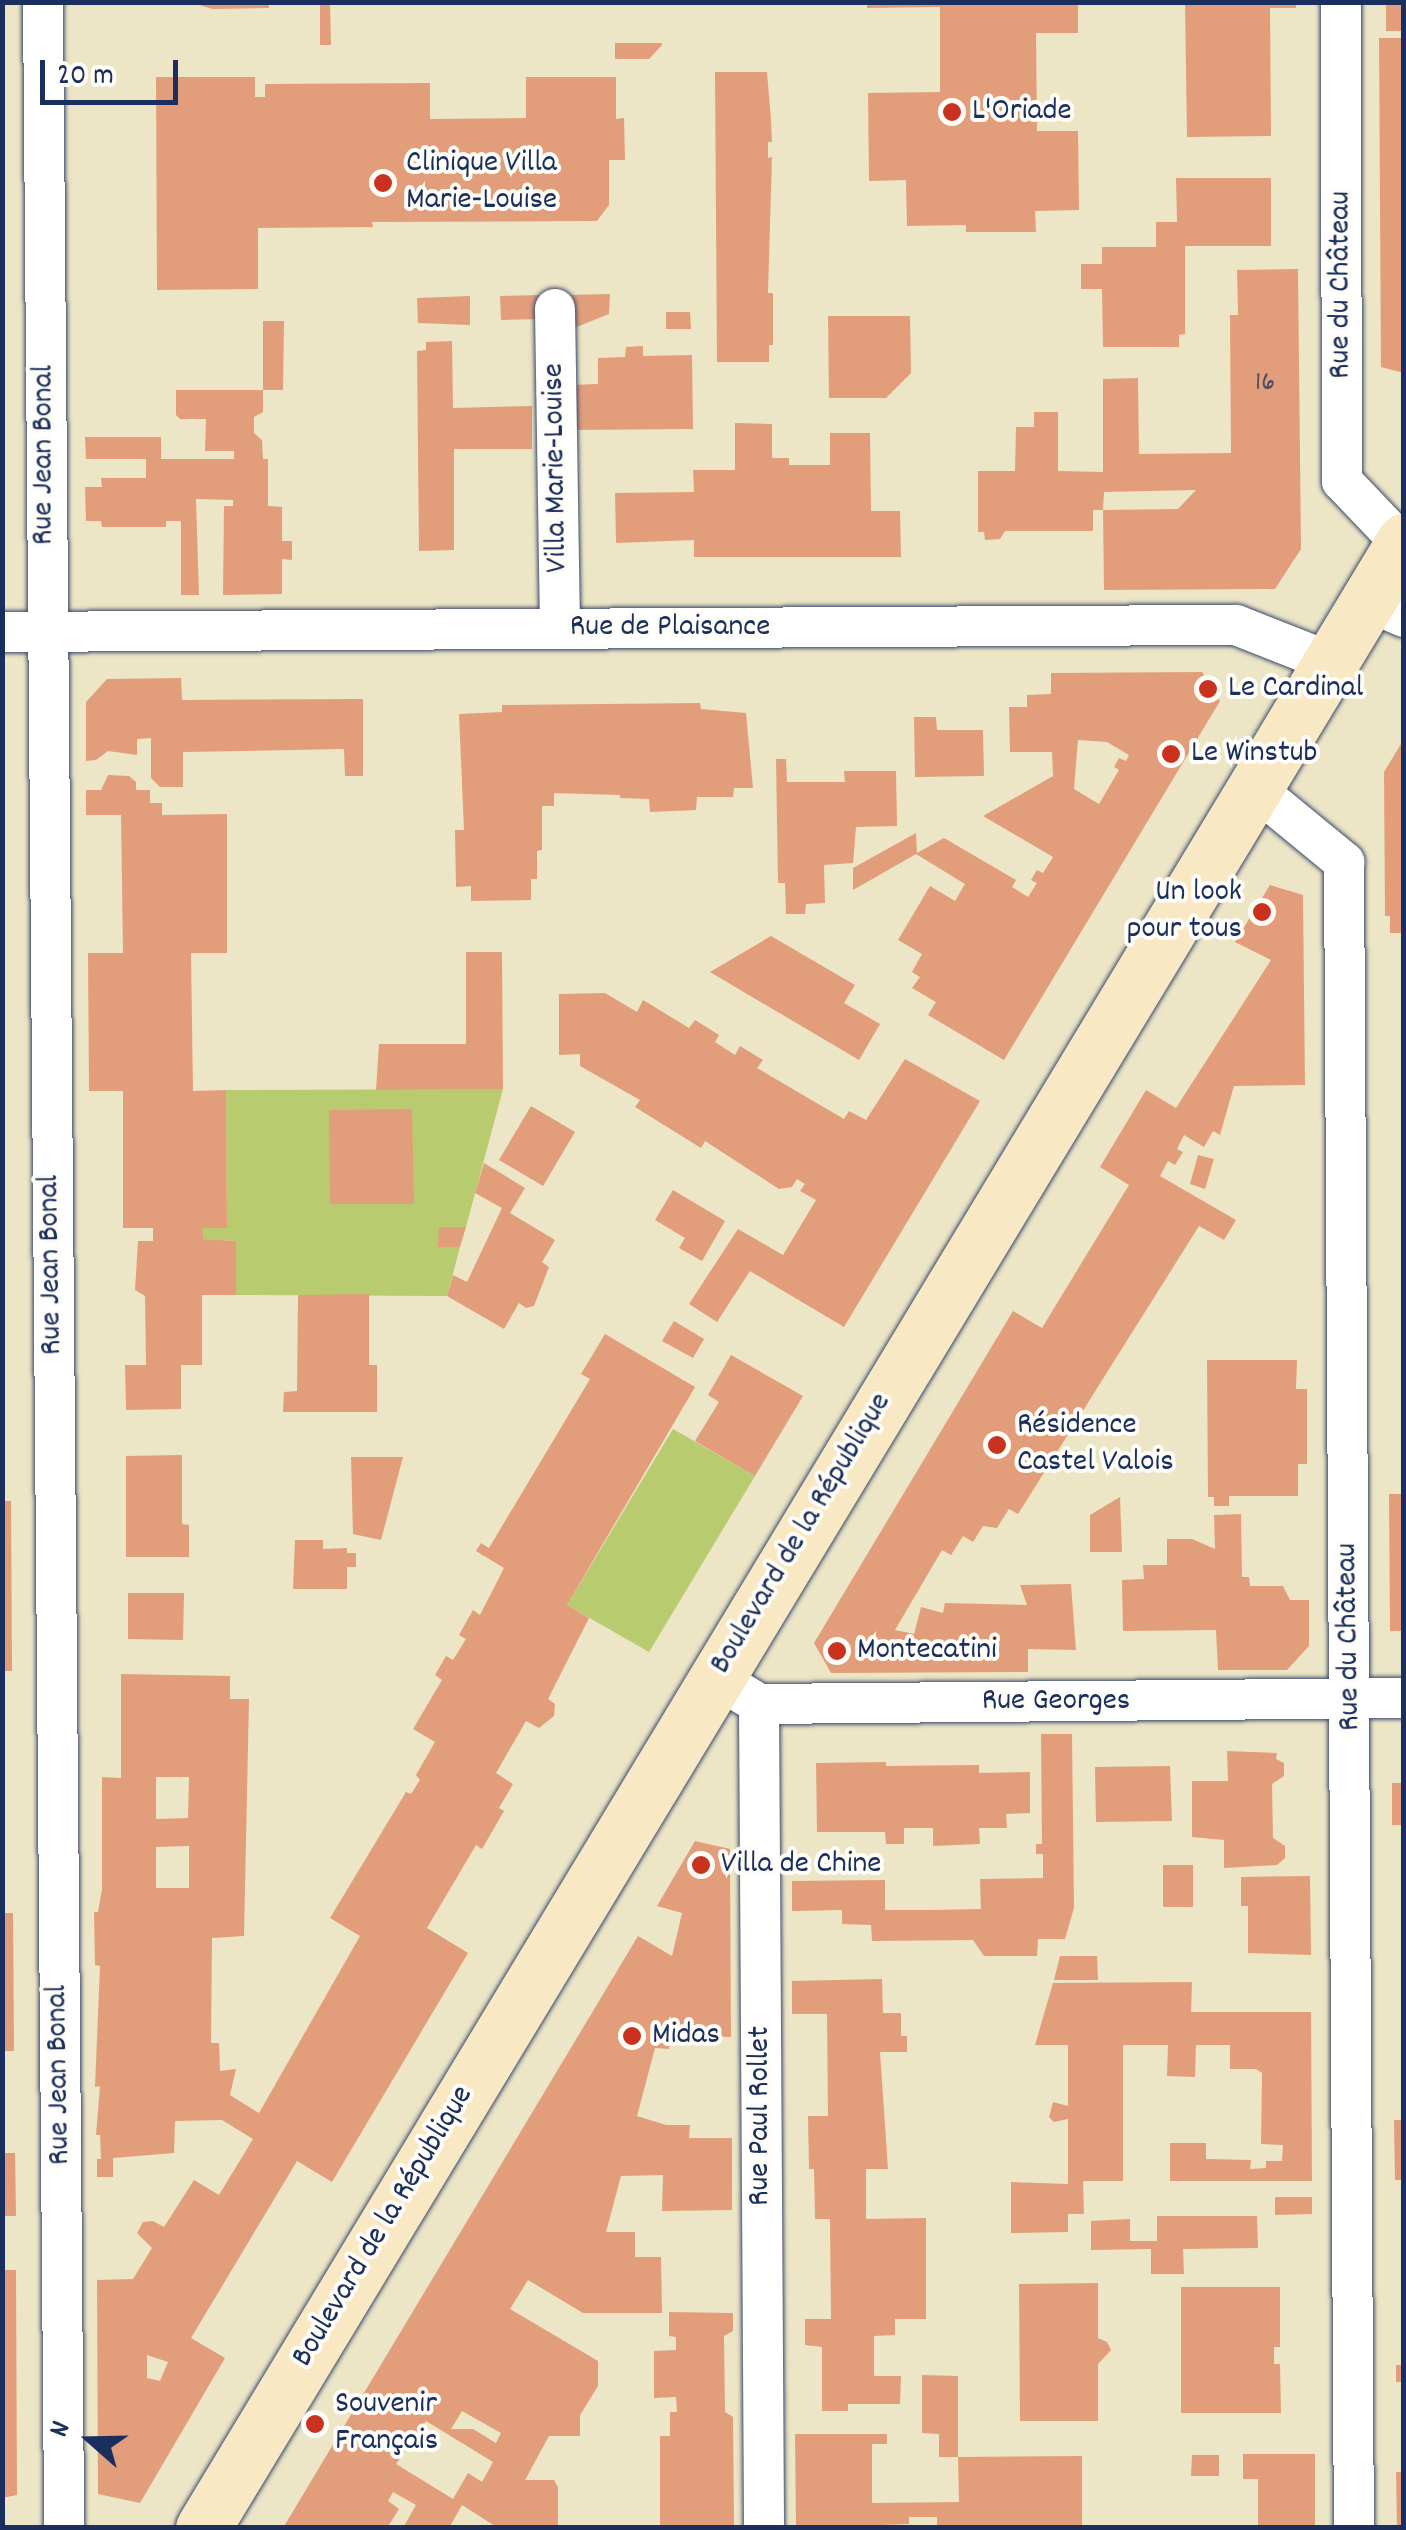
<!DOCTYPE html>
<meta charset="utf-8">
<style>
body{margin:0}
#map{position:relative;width:1406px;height:2530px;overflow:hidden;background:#ece5c6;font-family:Dekko,sans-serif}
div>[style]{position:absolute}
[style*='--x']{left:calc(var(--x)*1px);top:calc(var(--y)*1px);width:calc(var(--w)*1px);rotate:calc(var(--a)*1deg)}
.green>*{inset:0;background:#b8cb6e}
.building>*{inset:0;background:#e29e7a}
.roads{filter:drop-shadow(0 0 2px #3a4a6e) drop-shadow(0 0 2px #3a4a6e)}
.minor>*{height:40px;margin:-20px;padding:0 20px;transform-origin:20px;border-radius:20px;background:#fff}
.secondary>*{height:55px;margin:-27.5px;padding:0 27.5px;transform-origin:27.5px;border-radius:27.5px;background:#f8e8c3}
.dots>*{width:28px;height:28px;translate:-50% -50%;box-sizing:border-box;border:5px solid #fdfcf7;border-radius:50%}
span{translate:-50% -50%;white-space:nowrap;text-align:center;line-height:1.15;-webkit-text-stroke:8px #fdfcf7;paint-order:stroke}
.number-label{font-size:28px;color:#4d4b65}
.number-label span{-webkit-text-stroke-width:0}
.poi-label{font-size:32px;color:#1b2f5e}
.left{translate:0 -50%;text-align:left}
.right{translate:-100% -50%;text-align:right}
.street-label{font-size:32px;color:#1b2f5e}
.frame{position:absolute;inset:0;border:5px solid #1b2f5e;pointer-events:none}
.north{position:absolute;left:40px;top:2390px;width:100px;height:100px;-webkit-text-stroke:8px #fdfcf7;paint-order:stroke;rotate:290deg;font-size:28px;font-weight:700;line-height:40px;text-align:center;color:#1b2f5e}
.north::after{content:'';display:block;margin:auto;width:35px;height:45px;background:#1b2f5e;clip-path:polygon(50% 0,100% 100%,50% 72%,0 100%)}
.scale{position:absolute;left:40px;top:60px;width:138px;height:45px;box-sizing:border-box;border:5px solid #1b2f5e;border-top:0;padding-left:12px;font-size:30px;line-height:35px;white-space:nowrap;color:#1b2f5e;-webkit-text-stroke:8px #fdfcf7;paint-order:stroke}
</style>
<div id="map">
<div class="green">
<i style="clip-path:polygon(503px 1089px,466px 1227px,440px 1227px,439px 1247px,460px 1247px,447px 1296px,236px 1295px,236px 1241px,203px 1239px,203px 1228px,227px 1227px,226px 1090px)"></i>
<i style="clip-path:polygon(673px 1429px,755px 1476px,649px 1652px,567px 1605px)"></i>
</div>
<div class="building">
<i style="clip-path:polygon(188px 2px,269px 2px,269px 8px,213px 9px)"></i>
<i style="clip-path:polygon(320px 2px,330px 2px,331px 45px,320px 45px)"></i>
<i style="clip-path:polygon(867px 2px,1078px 2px,1078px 33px,1036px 33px,1037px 131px,1078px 131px,1079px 210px,1035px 211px,1036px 232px,966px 232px,966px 225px,907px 226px,906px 180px,869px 181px,868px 93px,940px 92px,940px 7px,867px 8px)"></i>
<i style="clip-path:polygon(1185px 2px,1296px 2px,1296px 8px,1270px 8px,1271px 136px,1187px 137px)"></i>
<i style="clip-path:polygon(1386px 2px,1404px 2px,1404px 31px,1386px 31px)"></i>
<i style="clip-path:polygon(1379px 38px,1404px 38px,1404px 373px,1381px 367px)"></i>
<i style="clip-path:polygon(615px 43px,662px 43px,662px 45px,649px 59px,615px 59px)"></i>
<i style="clip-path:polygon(715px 72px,767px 72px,771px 120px,772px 142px,768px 142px,768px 158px,772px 157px,768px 293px,773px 293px,773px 345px,769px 345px,769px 362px,717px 362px)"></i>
<i style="clip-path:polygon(156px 77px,255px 77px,255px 97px,265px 97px,265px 84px,430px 83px,430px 119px,526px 118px,526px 77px,616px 77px,616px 119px,624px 118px,625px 160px,609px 160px,609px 205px,597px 221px,372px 222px,373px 227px,258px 228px,258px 289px,157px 290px)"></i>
<i style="clip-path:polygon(1176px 178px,1271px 178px,1271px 246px,1185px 246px,1185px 334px,1179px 335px,1179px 347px,1103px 347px,1102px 289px,1081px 289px,1081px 264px,1102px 264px,1102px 247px,1156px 247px,1156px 222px,1177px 222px)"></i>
<i style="clip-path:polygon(1298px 269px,1301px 549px,1275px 589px,1104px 590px,1103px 510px,1178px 509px,1196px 490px,1104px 492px,1103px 510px,1093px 510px,1093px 531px,1005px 531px,1000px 539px,985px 540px,984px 532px,978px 532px,978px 471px,1015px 471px,1016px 427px,1034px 427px,1034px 412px,1058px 412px,1058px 471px,1103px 472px,1103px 379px,1138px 378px,1139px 454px,1231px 453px,1230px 315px,1238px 315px,1237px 270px)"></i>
<i style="clip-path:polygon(610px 294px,609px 314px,569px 330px,569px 295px)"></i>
<i style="clip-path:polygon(540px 295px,540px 319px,501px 320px,500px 296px)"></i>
<i style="clip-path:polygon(470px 296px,470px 325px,418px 323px,417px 298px)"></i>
<i style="clip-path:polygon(666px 312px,690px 312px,691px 329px,666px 329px)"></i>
<i style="clip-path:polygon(828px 316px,910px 316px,911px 373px,886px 398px,829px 398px)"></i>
<i style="clip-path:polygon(263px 321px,284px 321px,283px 390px,263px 390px)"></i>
<i style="clip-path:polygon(452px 341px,453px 408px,532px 406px,532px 449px,454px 449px,454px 550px,419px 551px,417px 351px,426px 350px,426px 342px)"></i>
<i style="clip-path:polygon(643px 346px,643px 356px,692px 355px,693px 429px,571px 430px,570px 385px,598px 384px,598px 358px,625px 357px,626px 347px)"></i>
<i style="clip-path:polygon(176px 390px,263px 390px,263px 412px,254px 417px,254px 433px,262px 440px,263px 459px,268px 459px,268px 506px,282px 507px,282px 541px,292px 541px,292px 560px,282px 559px,282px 594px,223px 595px,224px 506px,233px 506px,233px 500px,196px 499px,199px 595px,181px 595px,181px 521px,166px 521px,166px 527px,102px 527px,101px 521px,86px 521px,85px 487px,102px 487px,101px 478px,146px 478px,146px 459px,86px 459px,85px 437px,161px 437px,161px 459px,234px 459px,234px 451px,205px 451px,206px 419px,180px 419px,176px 415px)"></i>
<i style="clip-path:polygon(735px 423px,772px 424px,772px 458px,789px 458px,789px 465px,830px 465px,830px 433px,870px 433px,871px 511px,900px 511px,901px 557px,694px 557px,694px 540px,616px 543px,615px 493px,694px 492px,693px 470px,735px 470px)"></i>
<i style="clip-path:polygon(evenodd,1202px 672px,1220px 701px,1004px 1060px,928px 1015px,936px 1002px,912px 988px,920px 977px,912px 972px,922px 954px,898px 940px,930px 886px,955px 901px,965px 884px,916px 854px,853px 890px,853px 868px,916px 833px,917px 853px,944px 838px,1016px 880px,1012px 887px,1028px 897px,1037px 883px,1031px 880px,1037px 870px,1043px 873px,1053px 857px,983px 816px,1053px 776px,1052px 752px,1010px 752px,1009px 707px,1027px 707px,1027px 695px,1051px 694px,1051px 673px,1202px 672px,1078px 740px,1107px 742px,1129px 755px,1126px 761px,1119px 758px,1114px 767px,1119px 770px,1099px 804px,1074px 789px,1078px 740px)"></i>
<i style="clip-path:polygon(181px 678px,182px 700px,363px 699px,363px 776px,345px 776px,344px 749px,183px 752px,183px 787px,160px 787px,151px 778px,151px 738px,137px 739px,137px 755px,108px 751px,96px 760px,86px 761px,86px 702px,107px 679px)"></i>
<i style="clip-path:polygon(700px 703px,701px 709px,746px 713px,753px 788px,734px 788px,733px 797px,697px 797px,696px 810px,650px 812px,649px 799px,620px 798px,620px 795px,554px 793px,554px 806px,542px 806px,542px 850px,537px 851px,537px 879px,531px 879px,531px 900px,471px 901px,471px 886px,456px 887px,455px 830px,464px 830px,459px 714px,502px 712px,502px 705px)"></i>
<i style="clip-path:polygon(914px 717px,936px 717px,937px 730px,983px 730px,984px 776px,915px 777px)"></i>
<i style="clip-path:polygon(1404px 739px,1404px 933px,1390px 933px,1390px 916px,1385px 916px,1384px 772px)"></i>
<i style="clip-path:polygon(776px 759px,786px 759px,787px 782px,845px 782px,844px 771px,896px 771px,897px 826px,856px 827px,853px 863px,824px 865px,825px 903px,806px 904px,805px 914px,786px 914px,785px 883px,778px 883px)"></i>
<i style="clip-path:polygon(108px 775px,129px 776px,136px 782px,136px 790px,150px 790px,150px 803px,162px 803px,162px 815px,227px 814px,227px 953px,191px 953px,193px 1091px,226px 1090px,227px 1228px,203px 1228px,203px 1239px,236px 1241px,236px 1295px,202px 1295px,202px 1365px,181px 1365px,181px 1409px,126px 1410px,125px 1365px,146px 1365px,145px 1296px,135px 1290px,138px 1241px,153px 1241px,153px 1228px,123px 1228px,123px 1091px,89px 1091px,88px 953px,123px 953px,121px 815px,86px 815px,86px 790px,101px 790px)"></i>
<i style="clip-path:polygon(1270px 885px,1303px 895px,1305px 1085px,1234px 1086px,1220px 1135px,1213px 1131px,1204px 1147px,1184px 1135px,1177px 1149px,1183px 1152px,1175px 1165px,1168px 1161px,1160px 1176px,1236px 1220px,1224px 1240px,1199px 1226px,1018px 1514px,1009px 1509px,997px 1528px,983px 1526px,973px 1542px,963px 1536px,951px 1555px,942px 1550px,895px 1630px,914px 1634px,921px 1607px,943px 1613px,945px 1603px,1027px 1605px,1020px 1585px,1071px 1584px,1076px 1650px,1028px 1649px,1028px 1672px,831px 1673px,814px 1643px,1013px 1311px,1042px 1328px,1129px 1185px,1100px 1167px,1146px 1090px,1176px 1108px,1271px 960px,1235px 942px)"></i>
<i style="clip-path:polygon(771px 936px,855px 985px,844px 1003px,880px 1024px,859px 1060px,710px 972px)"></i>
<i style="clip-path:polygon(466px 952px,502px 952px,503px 1089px,376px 1090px,379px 1044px,466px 1044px)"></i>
<i style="clip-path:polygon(605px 993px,637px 1012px,643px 1000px,689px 1028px,695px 1020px,719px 1035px,715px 1042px,735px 1055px,740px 1046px,763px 1060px,757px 1068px,844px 1119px,849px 1111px,866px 1120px,905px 1059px,980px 1101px,844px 1327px,750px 1271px,717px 1322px,689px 1304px,738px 1229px,783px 1255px,816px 1200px,800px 1191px,805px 1184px,797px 1179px,792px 1187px,779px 1189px,705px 1141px,701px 1148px,635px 1107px,640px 1100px,580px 1066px,580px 1054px,559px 1055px,559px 994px)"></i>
<i style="clip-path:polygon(531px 1106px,575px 1132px,543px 1186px,499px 1160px)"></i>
<i style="clip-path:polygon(412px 1109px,414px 1204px,330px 1204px,329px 1110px)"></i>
<i style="clip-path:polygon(1198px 1155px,1214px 1159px,1205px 1189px,1190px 1184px)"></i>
<i style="clip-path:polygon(484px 1163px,525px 1188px,510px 1213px,555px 1240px,542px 1262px,549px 1267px,534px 1306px,526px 1308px,519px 1303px,504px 1329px,447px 1296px,453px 1275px,467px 1282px,502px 1208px,475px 1193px)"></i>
<i style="clip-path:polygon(673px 1190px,725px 1221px,702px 1261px,679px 1248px,685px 1238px,655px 1220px)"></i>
<i style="clip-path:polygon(439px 1227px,466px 1227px,460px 1247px,438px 1247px)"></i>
<i style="clip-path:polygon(369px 1294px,369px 1365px,377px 1365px,377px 1412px,283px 1412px,284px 1392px,297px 1391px,298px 1295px)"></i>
<i style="clip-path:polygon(674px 1321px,704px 1339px,693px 1358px,662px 1341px)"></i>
<i style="clip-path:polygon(evenodd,605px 1334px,695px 1387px,567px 1605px,589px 1618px,548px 1699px,555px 1704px,554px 1716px,539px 1728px,526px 1721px,496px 1773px,513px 1784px,499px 1808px,504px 1811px,482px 1849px,476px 1845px,427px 1928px,468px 1953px,332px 2182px,297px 2161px,191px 2338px,225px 2358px,140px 2503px,98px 2494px,97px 2280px,133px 2279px,152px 2248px,137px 2233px,143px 2222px,153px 2221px,164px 2227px,194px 2180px,219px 2195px,253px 2139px,222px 2120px,175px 2121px,174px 2153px,113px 2158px,113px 2177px,97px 2177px,97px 2159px,101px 2159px,100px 2135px,96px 2135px,100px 2086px,95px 2087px,100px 1966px,95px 1965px,94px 1912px,98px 1912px,102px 1889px,102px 1777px,121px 1778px,121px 1674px,230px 1676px,230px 1699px,249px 1699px,244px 1936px,212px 1938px,211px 2043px,219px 2043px,220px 2071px,236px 2069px,230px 2095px,259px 2113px,360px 1936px,330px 1918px,406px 1792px,411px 1794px,420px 1780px,416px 1775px,435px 1742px,413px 1729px,442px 1680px,435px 1675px,446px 1656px,453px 1660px,466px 1639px,459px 1635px,473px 1610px,480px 1615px,504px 1568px,476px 1551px,481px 1543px,489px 1548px,590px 1379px,581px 1374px,605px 1334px,156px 1777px,189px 1777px,188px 1818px,156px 1819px,156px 1777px,605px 1334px,189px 1846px,189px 1888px,156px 1888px,156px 1847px,189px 1846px,605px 1334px,147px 2355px,168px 2362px,160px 2381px,147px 2378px,147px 2355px)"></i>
<i style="clip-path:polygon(731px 1355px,803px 1396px,755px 1476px,695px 1441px,719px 1402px,708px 1395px)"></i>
<i style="clip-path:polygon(1207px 1360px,1297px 1360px,1296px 1389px,1307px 1389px,1307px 1464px,1298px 1464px,1298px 1496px,1229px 1496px,1229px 1506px,1214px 1506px,1214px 1497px,1208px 1497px)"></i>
<i style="clip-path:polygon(182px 1455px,182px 1524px,189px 1525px,189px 1557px,126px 1557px,126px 1456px)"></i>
<i style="clip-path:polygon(351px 1457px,403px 1457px,381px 1540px,353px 1534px)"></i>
<i style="clip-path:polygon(1389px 1494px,1404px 1494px,1404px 1631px,1390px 1631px)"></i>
<i style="clip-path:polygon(1120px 1497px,1122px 1552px,1090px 1552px,1090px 1515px)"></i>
<i style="clip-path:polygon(2px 1501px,11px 1501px,12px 1671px,2px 1671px)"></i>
<i style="clip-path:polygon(1241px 1514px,1242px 1577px,1249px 1577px,1250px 1586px,1283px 1586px,1290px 1600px,1309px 1600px,1309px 1646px,1287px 1670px,1218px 1670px,1216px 1630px,1123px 1631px,1122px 1580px,1144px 1579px,1143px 1565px,1167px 1565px,1167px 1539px,1192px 1539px,1215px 1549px,1214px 1515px)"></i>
<i style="clip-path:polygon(295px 1540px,323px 1540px,323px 1549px,347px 1548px,347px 1553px,356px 1553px,356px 1567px,347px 1567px,347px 1589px,293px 1589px)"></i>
<i style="clip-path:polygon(128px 1593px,184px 1593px,183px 1640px,128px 1639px)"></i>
<i style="clip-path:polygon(1041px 1734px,1072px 1734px,1074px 1908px,1065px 1939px,1038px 1939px,1037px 1956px,984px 1956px,973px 1940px,872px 1941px,871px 1925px,842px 1924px,842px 1910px,792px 1911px,792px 1881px,885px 1880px,885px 1910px,934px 1910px,981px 1909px,980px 1879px,1043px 1878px,1043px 1854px,1036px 1854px,1036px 1844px,1042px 1844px)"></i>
<i style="clip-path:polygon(1227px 1751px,1277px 1753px,1276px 1759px,1284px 1763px,1284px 1776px,1272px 1784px,1273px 1838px,1285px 1846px,1285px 1858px,1277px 1865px,1224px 1868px,1224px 1840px,1192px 1837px,1192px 1781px,1228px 1781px)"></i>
<i style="clip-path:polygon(886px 1762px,886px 1766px,979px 1765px,979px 1773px,1030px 1772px,1030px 1813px,1006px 1814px,1007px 1828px,979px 1828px,980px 1844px,933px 1846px,933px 1828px,904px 1828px,904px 1844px,886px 1844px,885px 1832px,817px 1832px,816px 1763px)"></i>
<i style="clip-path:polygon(1170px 1766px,1172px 1821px,1096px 1822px,1095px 1767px)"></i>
<i style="clip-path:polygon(1392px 1783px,1404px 1783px,1404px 1825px,1392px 1825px)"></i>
<i style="clip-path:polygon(evenodd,695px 1841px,730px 1849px,731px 2037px,670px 2036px,669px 2049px,655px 2048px,637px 2116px,666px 2125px,690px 2125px,689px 2138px,732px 2138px,732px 2210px,662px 2211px,663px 2175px,621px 2176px,606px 2232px,635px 2232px,635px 2257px,661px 2257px,662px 2313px,583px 2313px,528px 2280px,510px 2309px,598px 2361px,598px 2386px,580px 2415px,580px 2436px,549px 2436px,525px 2480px,554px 2480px,558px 2487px,558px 2526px,498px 2528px,462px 2505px,449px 2528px,403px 2528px,416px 2505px,393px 2492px,388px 2501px,399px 2509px,387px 2528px,283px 2528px,638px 1936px,672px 1956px,682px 1913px,657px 1906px,695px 1841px,462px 2411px,501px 2433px,496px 2443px,473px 2429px,451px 2429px,462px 2411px,695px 1841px,426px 2421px,493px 2462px,482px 2482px,468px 2473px,453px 2499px,396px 2464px,426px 2421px)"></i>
<i style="clip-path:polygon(1163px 1865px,1193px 1865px,1193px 1907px,1163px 1907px)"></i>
<i style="clip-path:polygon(1310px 1876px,1311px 1955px,1248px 1953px,1248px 1906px,1241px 1906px,1241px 1877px)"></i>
<i style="clip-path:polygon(2px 1913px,13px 1913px,14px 2051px,2px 2051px)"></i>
<i style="clip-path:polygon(1060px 1956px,1097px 1956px,1098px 1980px,1054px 1980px)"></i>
<i style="clip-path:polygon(882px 1979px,883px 2013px,901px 2013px,901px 2036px,907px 2036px,907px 2052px,880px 2052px,888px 2169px,866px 2169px,866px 2219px,926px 2218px,926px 2319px,895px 2319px,895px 2335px,874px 2336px,874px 2376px,901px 2376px,900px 2404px,848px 2404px,848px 2411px,822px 2411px,822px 2347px,805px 2345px,805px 2319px,831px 2319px,830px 2219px,815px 2219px,814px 2169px,809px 2169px,808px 2116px,828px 2116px,827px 2014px,792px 2014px,792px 1981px)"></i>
<i style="clip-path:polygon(1192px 1982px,1191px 2012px,1311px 2012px,1312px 2181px,1170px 2181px,1170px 2143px,1206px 2143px,1206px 2159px,1251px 2160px,1250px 2169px,1266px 2168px,1266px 2161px,1282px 2161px,1283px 2145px,1261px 2144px,1262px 2073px,1256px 2069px,1230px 2069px,1230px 2045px,1196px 2045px,1195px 2077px,1167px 2076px,1168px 2045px,1123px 2045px,1123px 2181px,1083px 2181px,1084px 2214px,1068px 2214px,1068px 2232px,1011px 2233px,1011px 2182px,1068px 2184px,1068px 2119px,1054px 2122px,1049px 2117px,1053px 2102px,1068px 2106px,1068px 2045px,1035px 2045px,1053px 1983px)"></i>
<i style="clip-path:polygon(1394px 2120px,1404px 2120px,1404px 2180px,1395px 2180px)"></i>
<i style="clip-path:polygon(2px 2153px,15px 2153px,16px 2216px,2px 2216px)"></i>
<i style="clip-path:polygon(1275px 2197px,1312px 2197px,1312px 2214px,1275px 2215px)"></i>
<i style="clip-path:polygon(1157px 2216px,1257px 2216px,1258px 2248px,1183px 2249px,1184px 2274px,1151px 2274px,1151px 2249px,1091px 2250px,1091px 2221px,1130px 2219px,1130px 2241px,1157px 2241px)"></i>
<i style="clip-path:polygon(2px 2270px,16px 2270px,17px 2495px,2px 2498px)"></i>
<i style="clip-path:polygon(1098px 2283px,1098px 2338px,1107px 2342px,1111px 2350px,1098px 2364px,1098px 2421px,1020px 2421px,1019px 2284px)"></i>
<i style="clip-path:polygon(1181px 2287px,1280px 2287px,1280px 2347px,1274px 2347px,1274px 2364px,1280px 2364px,1281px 2413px,1181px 2413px)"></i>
<i style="clip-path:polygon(669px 2312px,733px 2313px,733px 2331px,724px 2336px,725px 2412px,733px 2417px,734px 2525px,660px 2528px,660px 2436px,670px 2436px,670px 2412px,677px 2412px,676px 2397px,654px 2398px,654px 2351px,676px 2350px,676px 2337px,669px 2336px)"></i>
<i style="clip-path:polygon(1396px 2365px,1404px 2365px,1404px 2382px,1396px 2382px)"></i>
<i style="clip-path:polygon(922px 2375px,958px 2376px,958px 2457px,939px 2457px,939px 2434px,922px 2433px)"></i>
<i style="clip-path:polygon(795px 2434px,887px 2434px,887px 2444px,872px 2444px,872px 2503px,959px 2502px,958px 2457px,1082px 2456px,1082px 2528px,937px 2528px,937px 2517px,909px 2517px,909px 2524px,796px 2528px)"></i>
<i style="clip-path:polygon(1243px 2454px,1315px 2454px,1315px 2528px,1258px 2528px,1258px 2479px,1243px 2479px)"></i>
<i style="clip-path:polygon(1192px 2455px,1219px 2455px,1219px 2476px,1191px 2476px)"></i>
<i style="clip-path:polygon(1396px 2472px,1404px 2472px,1404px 2528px,1397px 2528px)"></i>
</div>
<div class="roads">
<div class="minor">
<i style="--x:43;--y:2;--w:2526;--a:89.52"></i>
<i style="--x:1341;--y:2;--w:479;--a:89.9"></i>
<i style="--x:1342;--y:481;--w:87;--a:46.4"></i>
<i style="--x:555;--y:309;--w:319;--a:89.1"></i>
<i style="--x:1367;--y:601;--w:40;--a:23.4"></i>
<i style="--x:2;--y:632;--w:1234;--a:-0.33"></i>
<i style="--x:1236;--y:625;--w:101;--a:21.5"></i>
<i style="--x:1254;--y:788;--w:117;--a:39.4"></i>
<i style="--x:1344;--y:862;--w:1666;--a:89.66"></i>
<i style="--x:736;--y:1690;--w:27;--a:31"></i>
<i style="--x:759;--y:1704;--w:645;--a:-0.53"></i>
<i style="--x:759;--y:1704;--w:824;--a:89.65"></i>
</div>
<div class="secondary">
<i style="--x:203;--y:2528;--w:2322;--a:-58.85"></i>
</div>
</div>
<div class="dots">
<i style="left:952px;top:112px;background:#c8321e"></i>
<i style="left:383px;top:183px;background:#c8321e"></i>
<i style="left:1208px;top:689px;background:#c8321e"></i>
<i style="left:1171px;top:754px;background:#c8321e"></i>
<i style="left:1262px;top:912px;background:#c8321e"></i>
<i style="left:997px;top:1445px;background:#c8321e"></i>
<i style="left:837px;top:1651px;background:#c8321e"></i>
<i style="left:701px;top:1865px;background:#c8321e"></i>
<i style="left:632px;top:2036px;background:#c8321e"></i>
<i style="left:315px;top:2424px;background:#c8321e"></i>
</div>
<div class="number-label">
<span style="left:1265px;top:384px">16</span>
</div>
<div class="poi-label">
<span class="left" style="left:972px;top:112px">L'Oriade</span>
<span class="left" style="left:406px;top:183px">Clinique Villa<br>Marie-Louise</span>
<span class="left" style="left:1228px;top:689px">Le Cardinal</span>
<span class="left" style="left:1191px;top:754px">Le Winstub</span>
<span class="right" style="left:1242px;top:912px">Un look<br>pour tous</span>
<span class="left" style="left:1017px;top:1445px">Résidence<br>Castel Valois</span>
<span class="left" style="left:857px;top:1651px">Montecatini</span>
<span class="left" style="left:721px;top:1865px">Villa de Chine</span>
<span class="left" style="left:652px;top:2036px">Midas</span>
<span class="left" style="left:335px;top:2424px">Souvenir<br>Français</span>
</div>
<div class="street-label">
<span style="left:1342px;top:285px;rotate:-90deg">Rue du Château</span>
<span style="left:45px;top:455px;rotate:-90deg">Rue Jean Bonal</span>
<span style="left:557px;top:468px;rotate:-91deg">Villa Marie-Louise</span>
<span style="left:670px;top:628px">Rue de Plaisance</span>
<span style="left:52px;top:1265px;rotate:-91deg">Rue Jean Bonal</span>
<span style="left:802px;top:1534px;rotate:-59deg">Boulevard de la République</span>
<span style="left:1350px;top:1637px;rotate:-91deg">Rue du Château</span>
<span style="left:1056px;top:1702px">Rue Georges</span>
<span style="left:60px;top:2075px;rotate:-91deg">Rue Jean Bonal</span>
<span style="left:761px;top:2116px;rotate:-90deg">Rue Paul Rollet</span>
<span style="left:384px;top:2227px;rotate:-59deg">Boulevard de la République</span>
</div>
<div class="frame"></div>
<div class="north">N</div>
<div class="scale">20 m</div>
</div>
